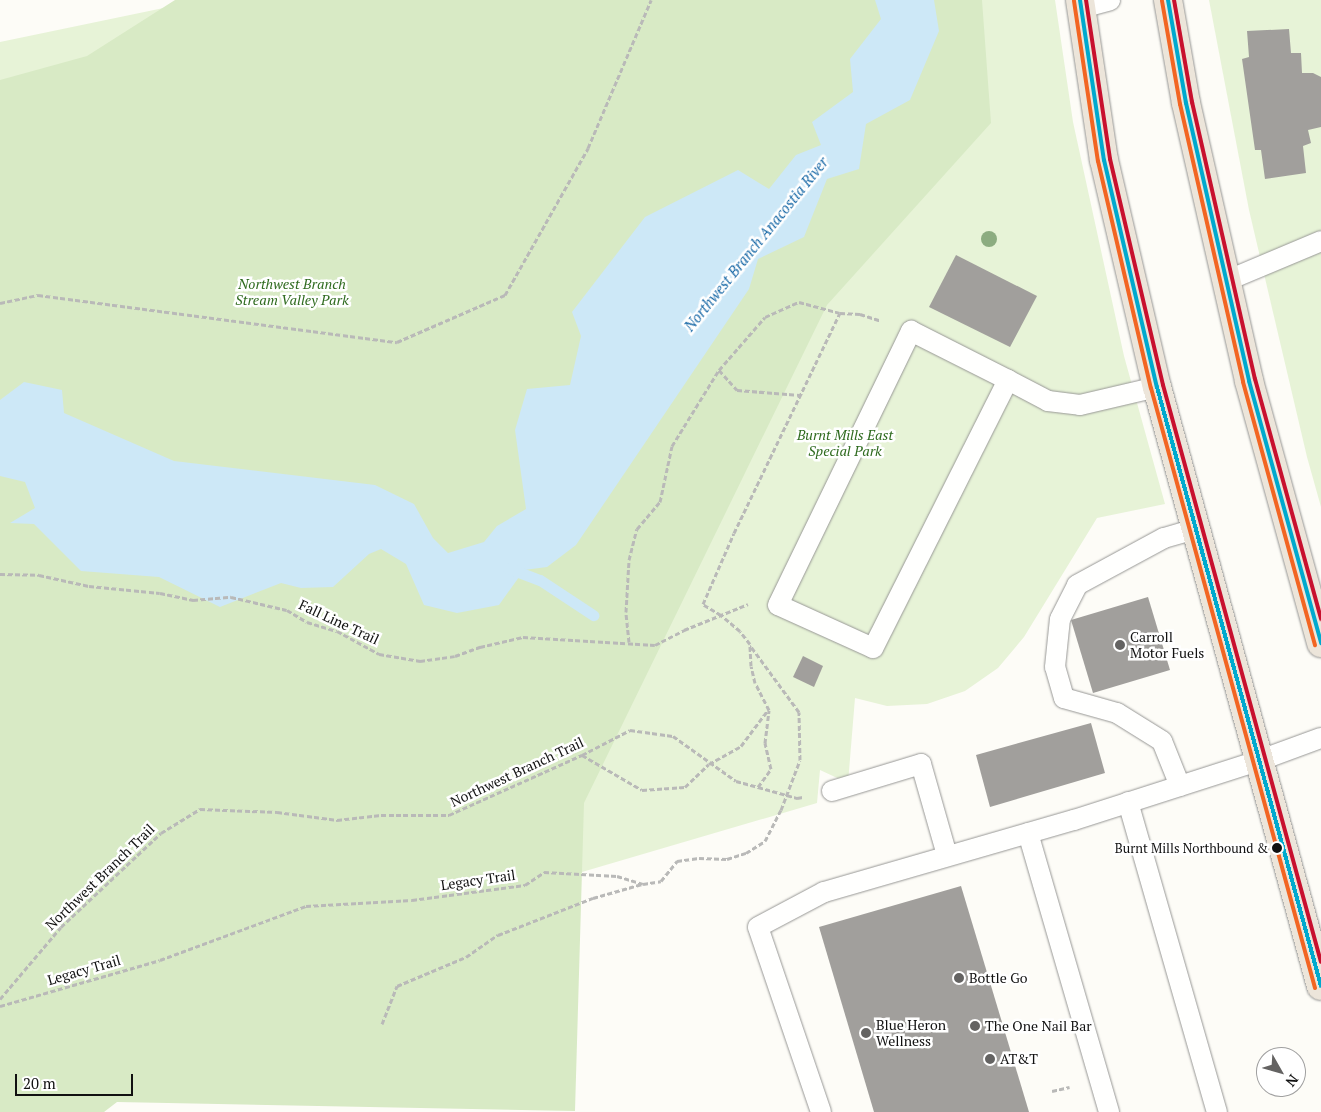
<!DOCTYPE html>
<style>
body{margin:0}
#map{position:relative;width:1321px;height:1112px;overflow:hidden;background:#fdfcf7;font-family:"PT Serif",serif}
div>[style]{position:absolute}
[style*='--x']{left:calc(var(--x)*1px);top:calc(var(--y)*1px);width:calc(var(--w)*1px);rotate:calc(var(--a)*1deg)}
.green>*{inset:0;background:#e7f3d7}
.forest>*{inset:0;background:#d8eac5}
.water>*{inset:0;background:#cde8f7}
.stream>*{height:11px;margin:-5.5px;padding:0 5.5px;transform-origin:5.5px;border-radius:5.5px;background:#cde8f7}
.building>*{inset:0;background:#a19f9c}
.path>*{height:3px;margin-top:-1.5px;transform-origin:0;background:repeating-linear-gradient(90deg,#b9b9b8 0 5px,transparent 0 7.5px)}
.roads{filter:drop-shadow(0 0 1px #979795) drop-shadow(0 0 1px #979795)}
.service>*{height:20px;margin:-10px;padding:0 10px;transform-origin:10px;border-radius:10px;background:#fffffe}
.trunk>*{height:28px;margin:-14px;padding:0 14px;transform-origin:14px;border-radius:14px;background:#ece5da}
.bus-1>*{height:4px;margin:-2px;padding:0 2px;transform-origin:2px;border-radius:2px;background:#00a9ce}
.bus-2>*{height:4px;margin:-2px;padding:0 2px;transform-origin:2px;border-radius:2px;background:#f26522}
.bus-3>*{height:4px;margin:-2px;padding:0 2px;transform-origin:2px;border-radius:2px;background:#c8102e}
.trees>*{width:16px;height:16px;margin:-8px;border-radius:50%;background:#8cac80}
.dots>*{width:14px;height:14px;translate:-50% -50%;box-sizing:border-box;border:2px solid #fff;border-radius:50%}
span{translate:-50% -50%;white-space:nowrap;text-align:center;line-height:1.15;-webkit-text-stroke:5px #fff;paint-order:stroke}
.bus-label{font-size:13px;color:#111}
.right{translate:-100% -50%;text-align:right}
.park-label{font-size:14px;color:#2f6b1f;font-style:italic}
.street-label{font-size:14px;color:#111}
.poi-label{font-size:14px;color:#111}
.left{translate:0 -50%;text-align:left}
.water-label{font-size:15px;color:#1768a6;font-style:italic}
.north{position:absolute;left:1256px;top:1047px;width:50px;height:50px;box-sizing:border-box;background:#fff;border:1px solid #a0a0a0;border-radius:50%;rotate:128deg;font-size:14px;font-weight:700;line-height:20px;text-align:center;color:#111}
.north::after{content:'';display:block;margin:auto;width:18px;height:22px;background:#646362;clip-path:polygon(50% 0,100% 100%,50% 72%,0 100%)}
.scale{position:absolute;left:15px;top:1074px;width:118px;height:22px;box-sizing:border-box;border:2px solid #111;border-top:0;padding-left:6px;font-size:15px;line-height:18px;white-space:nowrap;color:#111;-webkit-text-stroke:4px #fff;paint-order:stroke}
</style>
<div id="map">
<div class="green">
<i style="clip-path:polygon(202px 0,1055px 0,1073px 122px,1124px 356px,1165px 504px,1097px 518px,1024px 637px,998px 668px,965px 691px,927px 704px,887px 706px,855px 698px,848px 783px,820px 770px,817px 803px,0 1043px,0 42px)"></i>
<i style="clip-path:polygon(1209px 0,1321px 0,1321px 507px,1307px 457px,1249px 210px)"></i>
</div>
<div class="forest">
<i style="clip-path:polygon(175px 0,982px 0,991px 123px,827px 305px,584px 803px,575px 1111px,117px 1102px,104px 1112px,0 1112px,0 80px,87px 56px)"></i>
</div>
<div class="water">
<i style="clip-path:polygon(875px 0,934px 0,939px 31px,910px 100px,866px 124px,859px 169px,827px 179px,804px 237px,758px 259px,749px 289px,576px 545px,547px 567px,524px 570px,499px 605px,457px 613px,424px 605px,406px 564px,381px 549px,369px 554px,333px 587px,301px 588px,281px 583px,220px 607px,159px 577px,81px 571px,34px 524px,10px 523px,35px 508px,25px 482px,0 476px,0 400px,24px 382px,62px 390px,64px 413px,174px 461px,375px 485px,414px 504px,433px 538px,448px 553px,484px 542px,497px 526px,526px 509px,515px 430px,527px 389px,570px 385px,581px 336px,572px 312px,645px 217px,738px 170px,769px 189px,796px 155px,821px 145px,812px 122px,853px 92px,850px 59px,881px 19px)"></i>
</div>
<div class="stream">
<i style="--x:508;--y:568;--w:34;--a:21"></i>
<i style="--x:540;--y:580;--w:64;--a:33.4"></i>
</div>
<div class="building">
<i style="clip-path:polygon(1289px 29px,1291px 53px,1301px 53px,1302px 73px,1313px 73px,1321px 77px,1321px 127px,1308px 130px,1311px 143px,1303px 146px,1306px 173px,1265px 179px,1261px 150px,1255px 150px,1242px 59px,1249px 57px,1247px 31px)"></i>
<i style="clip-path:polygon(956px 255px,1037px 296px,1010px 347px,929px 307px)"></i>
<i style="clip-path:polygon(1148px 597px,1170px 670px,1093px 693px,1071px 620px)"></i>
<i style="clip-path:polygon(803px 656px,823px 666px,814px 687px,793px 677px)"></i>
<i style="clip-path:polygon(1091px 723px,1105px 773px,990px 807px,976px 755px)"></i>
<i style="clip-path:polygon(961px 886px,1029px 1112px,874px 1112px,819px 927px)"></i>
</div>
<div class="path">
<i style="--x:0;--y:303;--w:39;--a:-12"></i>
<i style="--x:38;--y:295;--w:362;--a:7.5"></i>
<i style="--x:397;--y:342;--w:118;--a:-23.5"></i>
<i style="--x:505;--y:295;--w:169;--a:-60.5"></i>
<i style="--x:588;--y:148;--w:161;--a:-66.9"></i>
<i style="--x:719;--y:370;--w:27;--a:48"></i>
<i style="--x:737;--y:390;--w:63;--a:4.5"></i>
<i style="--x:0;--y:574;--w:39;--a:1"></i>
<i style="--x:39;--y:575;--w:51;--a:12.4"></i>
<i style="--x:89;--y:586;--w:71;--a:5.6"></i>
<i style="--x:160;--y:593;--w:34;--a:12"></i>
<i style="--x:193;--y:600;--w:38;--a:-5"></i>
<i style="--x:231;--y:597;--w:57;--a:13.1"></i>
<i style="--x:287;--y:610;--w:23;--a:31"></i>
<i style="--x:307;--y:622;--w:31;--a:17"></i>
<i style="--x:337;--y:631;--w:48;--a:28.7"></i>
<i style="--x:379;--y:654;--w:42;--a:9.7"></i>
<i style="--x:420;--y:661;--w:35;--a:-8"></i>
<i style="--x:455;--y:656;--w:27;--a:-20"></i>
<i style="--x:480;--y:647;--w:44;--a:-13.1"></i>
<i style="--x:523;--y:637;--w:132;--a:3.5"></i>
<i style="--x:655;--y:645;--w:33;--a:-27"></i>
<i style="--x:684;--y:630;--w:69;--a:-22.1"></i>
<i style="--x:629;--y:642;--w:30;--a:-96"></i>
<i style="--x:626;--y:612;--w:52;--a:-86.7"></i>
<i style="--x:629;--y:560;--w:32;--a:-76"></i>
<i style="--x:637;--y:529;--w:35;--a:-50"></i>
<i style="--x:660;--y:502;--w:57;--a:-77.9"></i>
<i style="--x:672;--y:446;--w:89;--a:-58.3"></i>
<i style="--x:719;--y:370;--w:70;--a:-49"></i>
<i style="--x:765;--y:317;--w:37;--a:-24"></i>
<i style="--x:799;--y:302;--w:42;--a:15"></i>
<i style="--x:582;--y:755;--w:69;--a:30.3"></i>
<i style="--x:642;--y:790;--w:43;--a:-4"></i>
<i style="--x:685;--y:787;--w:33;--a:-44"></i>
<i style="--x:709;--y:764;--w:37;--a:-29"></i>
<i style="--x:741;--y:746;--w:45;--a:-53.1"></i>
<i style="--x:758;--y:787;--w:41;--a:15.8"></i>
<i style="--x:797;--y:798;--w:6;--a:-9"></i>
<i style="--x:0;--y:999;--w:94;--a:-49.7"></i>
<i style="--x:61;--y:927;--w:137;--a:-43.2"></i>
<i style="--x:161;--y:833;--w:46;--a:-31.6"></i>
<i style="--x:200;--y:809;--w:77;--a:2.2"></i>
<i style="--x:277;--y:812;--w:61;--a:7.6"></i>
<i style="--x:337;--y:820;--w:44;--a:-6.5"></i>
<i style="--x:381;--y:815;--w:68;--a:0"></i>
<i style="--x:449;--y:815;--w:146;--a:-24.3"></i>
<i style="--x:582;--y:755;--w:54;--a:-27.5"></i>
<i style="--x:630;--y:730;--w:43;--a:7.9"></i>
<i style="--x:673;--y:736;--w:77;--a:35.5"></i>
<i style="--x:736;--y:781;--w:23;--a:15"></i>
<i style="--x:758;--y:787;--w:22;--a:-54"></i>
<i style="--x:771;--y:769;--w:27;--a:-103"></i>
<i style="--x:765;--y:743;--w:33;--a:-83"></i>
<i style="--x:769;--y:710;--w:30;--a:-117"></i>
<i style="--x:755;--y:683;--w:17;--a:-103"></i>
<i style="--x:751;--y:666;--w:22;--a:-93"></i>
<i style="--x:750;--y:644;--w:16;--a:-128"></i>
<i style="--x:740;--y:631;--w:25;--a:-140"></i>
<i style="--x:721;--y:615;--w:21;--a:-149"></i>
<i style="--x:703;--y:604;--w:77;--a:-66.4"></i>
<i style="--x:734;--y:533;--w:244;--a:-64.3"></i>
<i style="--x:840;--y:313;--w:20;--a:3"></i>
<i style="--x:860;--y:314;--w:22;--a:18"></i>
<i style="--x:0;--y:1006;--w:166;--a:-16"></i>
<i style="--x:160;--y:960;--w:156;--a:-20.3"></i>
<i style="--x:306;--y:906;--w:106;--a:-3.2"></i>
<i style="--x:412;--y:900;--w:114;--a:-7.6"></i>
<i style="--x:525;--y:885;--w:23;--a:-34"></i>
<i style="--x:544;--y:872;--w:73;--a:3.1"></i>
<i style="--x:617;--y:876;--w:27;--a:17"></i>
<i style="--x:643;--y:884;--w:18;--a:-9"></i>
<i style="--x:661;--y:881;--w:26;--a:-51"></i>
<i style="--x:677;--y:861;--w:22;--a:-8"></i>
<i style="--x:699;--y:858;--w:28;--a:2"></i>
<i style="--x:727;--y:859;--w:20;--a:-18"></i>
<i style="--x:746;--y:853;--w:22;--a:-32"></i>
<i style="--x:765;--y:841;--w:35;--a:-63"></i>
<i style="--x:781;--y:810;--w:53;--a:-69.2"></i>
<i style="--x:800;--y:760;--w:48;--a:-91.2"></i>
<i style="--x:799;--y:712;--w:83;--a:-126.2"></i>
<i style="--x:382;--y:1024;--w:41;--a:-68.5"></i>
<i style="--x:397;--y:986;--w:75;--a:-22.8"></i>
<i style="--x:466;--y:957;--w:39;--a:-35"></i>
<i style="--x:498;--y:935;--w:102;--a:-21.3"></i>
<i style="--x:593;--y:898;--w:51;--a:-15.9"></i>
<i style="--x:1052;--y:1091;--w:18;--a:-13"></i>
</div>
<div class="roads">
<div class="service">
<i style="--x:1081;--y:8;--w:30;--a:-15"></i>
<i style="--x:1226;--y:281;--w:103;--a:-22.8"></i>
<i style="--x:1008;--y:380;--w:300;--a:116.7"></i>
<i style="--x:873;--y:648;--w:104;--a:-155.6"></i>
<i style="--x:778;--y:605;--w:305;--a:-64.1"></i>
<i style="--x:911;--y:331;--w:109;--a:26.8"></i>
<i style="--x:1008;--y:380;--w:45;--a:27.7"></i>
<i style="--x:1048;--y:401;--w:32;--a:7"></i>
<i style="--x:1080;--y:405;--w:79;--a:-13.2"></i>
<i style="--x:1180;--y:786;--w:48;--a:-111.8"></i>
<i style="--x:1162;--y:741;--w:53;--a:-148.1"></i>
<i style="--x:1117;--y:713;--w:55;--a:-164.2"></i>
<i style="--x:1064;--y:698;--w:32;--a:-106"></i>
<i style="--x:1055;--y:667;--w:48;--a:-84.1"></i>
<i style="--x:1060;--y:619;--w:38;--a:-63"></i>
<i style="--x:1077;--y:585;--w:99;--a:-28.4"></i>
<i style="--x:1164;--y:538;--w:32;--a:-16"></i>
<i style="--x:832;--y:791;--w:93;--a:-16.9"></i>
<i style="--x:921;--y:764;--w:95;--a:74.1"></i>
<i style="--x:1128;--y:802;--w:323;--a:74"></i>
<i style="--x:1028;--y:833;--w:291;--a:73.8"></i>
<i style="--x:821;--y:1112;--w:195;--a:-108.8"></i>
<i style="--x:758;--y:927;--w:75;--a:-27.9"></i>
<i style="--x:824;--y:892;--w:260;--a:-16.1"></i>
<i style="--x:1074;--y:820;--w:193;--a:-17.8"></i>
<i style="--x:1258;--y:761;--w:67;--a:-20.1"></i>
</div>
<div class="trunk">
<i style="--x:1080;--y:0;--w:162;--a:81.5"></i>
<i style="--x:1104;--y:160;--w:233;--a:76.9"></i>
<i style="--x:1157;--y:387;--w:621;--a:74.69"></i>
<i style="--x:1168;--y:0;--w:105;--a:80.1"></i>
<i style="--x:1186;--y:103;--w:285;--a:77.2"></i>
<i style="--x:1249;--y:381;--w:272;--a:74.6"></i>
</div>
</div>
<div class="bus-1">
<i style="--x:1080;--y:0;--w:162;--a:81.5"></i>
<i style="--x:1104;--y:160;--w:233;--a:76.9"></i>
<i style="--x:1157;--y:387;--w:621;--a:74.69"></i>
<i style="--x:1168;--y:0;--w:105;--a:80.1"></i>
<i style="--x:1186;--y:103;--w:285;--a:77.2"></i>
<i style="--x:1249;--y:381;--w:272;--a:74.6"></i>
</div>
<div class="bus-2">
<i style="--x:1074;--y:1;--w:162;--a:81.5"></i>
<i style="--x:1098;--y:161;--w:233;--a:76.9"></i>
<i style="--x:1151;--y:388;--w:622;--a:74.71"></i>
<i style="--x:1162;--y:1;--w:105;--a:80.1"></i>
<i style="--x:1180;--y:104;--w:285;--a:77.2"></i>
<i style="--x:1243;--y:382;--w:273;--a:74.7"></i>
</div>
<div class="bus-3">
<i style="--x:1086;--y:0;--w:161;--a:81.4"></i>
<i style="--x:1110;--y:159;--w:232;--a:76.8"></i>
<i style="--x:1163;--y:385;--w:598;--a:74.69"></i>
<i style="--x:1174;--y:0;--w:104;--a:80"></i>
<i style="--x:1192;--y:102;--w:284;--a:77.2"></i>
<i style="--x:1255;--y:379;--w:249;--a:74.6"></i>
</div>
<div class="trees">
<i style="left:989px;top:239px"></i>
</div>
<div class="dots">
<i style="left:1120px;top:645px;background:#646362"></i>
<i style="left:1277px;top:848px;background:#111"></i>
<i style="left:959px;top:978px;background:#646362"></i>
<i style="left:975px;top:1026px;background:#646362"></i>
<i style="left:866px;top:1033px;background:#646362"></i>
<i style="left:990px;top:1059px;background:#646362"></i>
</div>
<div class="bus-label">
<span class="right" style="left:1268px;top:848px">Burnt Mills Northbound &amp;</span>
</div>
<div class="park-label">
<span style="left:292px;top:292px">Northwest Branch<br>Stream Valley Park</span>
<span style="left:845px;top:443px">Burnt Mills East<br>Special Park</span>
</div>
<div class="street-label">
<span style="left:339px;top:622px;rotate:25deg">Fall Line Trail</span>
<span style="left:517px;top:772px;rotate:-25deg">Northwest Branch Trail</span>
<span style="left:100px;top:877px;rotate:-44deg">Northwest Branch Trail</span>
<span style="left:478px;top:880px;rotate:-8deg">Legacy Trail</span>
<span style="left:84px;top:970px;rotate:-16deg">Legacy Trail</span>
</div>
<div class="poi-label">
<span class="left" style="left:1130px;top:645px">Carroll<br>Motor Fuels</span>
<span class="left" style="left:969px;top:978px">Bottle Go</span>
<span class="left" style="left:876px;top:1033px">Blue Heron<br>Wellness</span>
<span class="left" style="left:985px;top:1026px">The One Nail Bar</span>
<span class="left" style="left:1000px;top:1059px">AT&amp;T</span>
</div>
<div class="water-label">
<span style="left:756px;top:244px;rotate:-51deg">Northwest Branch Anacostia River</span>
</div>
<div class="north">N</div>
<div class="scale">20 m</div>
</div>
